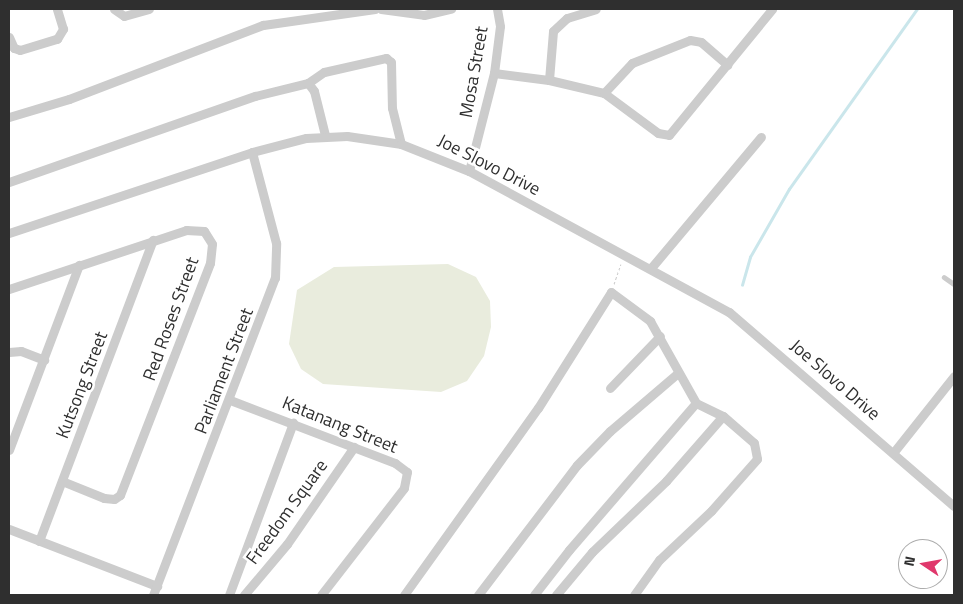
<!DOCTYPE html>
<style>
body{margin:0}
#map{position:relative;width:963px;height:604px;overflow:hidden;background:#fff;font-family:"Titillium Web",sans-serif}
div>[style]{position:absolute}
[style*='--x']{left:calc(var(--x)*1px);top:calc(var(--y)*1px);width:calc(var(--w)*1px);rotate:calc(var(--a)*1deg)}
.green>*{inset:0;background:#e9ecdd}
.stream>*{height:2.5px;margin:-1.25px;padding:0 1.25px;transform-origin:1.25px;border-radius:1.25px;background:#cae6eb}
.path>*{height:1px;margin-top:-0.5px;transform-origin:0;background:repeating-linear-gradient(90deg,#ccc 0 2.5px,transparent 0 5px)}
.service>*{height:4.5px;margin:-2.25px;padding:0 2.25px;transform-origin:2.25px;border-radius:2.25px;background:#ccc}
.minor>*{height:9px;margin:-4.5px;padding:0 4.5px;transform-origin:4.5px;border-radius:4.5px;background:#ccc}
span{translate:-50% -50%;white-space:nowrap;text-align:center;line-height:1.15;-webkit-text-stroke:5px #fff;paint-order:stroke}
.street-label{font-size:18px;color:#2f2f2f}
.frame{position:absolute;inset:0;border:10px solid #2f2f2f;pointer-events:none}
.north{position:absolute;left:898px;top:539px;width:50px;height:50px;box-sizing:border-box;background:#fff;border:1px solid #acacac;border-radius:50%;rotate:282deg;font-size:14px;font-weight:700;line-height:20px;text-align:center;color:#2f2f2f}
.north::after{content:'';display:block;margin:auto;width:18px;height:22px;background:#e0386c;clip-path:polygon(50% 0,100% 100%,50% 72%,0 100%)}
</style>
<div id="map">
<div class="green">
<i style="clip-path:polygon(448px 264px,476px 277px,490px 301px,491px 327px,484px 356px,467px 381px,441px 392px,323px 384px,301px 369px,289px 344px,297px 290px,334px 267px)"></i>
</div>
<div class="stream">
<i style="--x:742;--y:285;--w:29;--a:-74"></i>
<i style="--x:750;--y:257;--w:78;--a:-60.2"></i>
<i style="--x:789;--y:189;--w:221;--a:-54.6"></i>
</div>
<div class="path">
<i style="--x:614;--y:284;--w:21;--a:-71"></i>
</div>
<div class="service">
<i style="--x:944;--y:277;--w:12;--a:35"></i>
</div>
<div class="minor">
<i style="--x:114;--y:9;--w:12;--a:35"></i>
<i style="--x:124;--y:16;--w:26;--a:-16"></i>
<i style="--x:381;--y:9;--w:43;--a:7.9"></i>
<i style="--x:424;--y:15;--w:28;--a:-13"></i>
<i style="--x:9;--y:37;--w:12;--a:66"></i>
<i style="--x:14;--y:48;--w:6;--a:18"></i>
<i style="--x:20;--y:50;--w:39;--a:-17"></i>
<i style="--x:57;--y:39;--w:12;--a:-59"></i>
<i style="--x:63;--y:29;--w:21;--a:-107"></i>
<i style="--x:494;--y:73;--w:55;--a:7.3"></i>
<i style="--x:549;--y:80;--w:57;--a:13.3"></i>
<i style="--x:604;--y:93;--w:67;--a:36.5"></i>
<i style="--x:658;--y:133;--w:11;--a:10"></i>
<i style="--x:669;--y:135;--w:163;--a:-50.7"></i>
<i style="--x:549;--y:80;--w:49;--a:-85.3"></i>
<i style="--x:553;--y:31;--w:19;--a:-43"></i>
<i style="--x:567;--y:18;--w:30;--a:-17"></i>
<i style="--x:308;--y:83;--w:10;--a:53"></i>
<i style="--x:314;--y:91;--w:45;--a:76"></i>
<i style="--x:604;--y:93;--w:41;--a:-47"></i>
<i style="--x:632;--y:63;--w:62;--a:-21.6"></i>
<i style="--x:690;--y:40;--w:11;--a:10"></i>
<i style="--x:701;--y:42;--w:35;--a:41"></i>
<i style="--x:9;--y:117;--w:63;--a:-16.7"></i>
<i style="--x:69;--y:99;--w:208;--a:-20.9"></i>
<i style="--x:263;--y:25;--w:113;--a:-8.1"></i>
<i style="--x:469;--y:171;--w:101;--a:-75.7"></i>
<i style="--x:494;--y:73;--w:47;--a:-82.7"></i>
<i style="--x:500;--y:26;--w:17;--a:-100"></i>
<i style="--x:9;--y:182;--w:261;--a:-19.3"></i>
<i style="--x:255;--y:96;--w:55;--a:-13.8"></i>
<i style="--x:308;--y:83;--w:19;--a:-35"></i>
<i style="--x:324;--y:72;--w:64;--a:-12.7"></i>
<i style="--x:386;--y:58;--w:6;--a:39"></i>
<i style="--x:391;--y:62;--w:46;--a:88.8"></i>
<i style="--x:392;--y:108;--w:37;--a:76"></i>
<i style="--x:9;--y:233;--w:256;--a:-18.4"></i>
<i style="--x:252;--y:152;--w:56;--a:-14.5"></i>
<i style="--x:306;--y:138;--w:41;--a:-2.8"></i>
<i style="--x:347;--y:136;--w:55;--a:8.4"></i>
<i style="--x:401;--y:144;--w:73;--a:21.7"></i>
<i style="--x:469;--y:171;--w:296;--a:28.5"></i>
<i style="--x:729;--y:312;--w:297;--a:40.8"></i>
<i style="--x:651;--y:268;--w:171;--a:-50"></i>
<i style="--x:9;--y:289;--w:187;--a:-18.4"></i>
<i style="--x:186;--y:230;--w:18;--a:3"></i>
<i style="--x:204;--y:231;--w:15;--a:58"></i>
<i style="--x:212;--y:244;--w:19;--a:96"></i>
<i style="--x:210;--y:263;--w:249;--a:111.2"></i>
<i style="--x:120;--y:495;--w:7;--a:146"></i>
<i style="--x:114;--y:499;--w:10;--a:-174"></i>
<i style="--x:104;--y:498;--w:45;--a:-158"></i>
<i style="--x:9;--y:352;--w:12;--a:-5"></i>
<i style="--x:21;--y:351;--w:25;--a:21"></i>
<i style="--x:610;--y:388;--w:72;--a:-46.1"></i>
<i style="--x:230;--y:400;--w:177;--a:20.9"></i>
<i style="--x:395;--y:463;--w:15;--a:37"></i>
<i style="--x:407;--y:472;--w:16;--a:101"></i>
<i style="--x:404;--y:488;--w:135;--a:127.8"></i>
<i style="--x:9;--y:450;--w:198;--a:-69.3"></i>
<i style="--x:893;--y:453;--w:98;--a:-51.6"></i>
<i style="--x:9;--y:529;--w:159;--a:21.1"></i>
<i style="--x:39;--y:541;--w:322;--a:-69.3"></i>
<i style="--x:153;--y:595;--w:340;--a:-69"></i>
<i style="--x:275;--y:278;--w:35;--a:-88"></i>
<i style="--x:276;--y:243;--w:94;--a:-104.8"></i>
<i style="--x:229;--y:595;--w:184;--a:-69.6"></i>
<i style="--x:244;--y:595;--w:67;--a:-49.9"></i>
<i style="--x:287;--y:544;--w:118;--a:-55.4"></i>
<i style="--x:404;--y:595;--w:230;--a:-54.4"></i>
<i style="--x:538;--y:408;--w:137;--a:-57.8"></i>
<i style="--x:611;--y:292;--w:49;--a:36.6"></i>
<i style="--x:650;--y:321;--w:94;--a:60.7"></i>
<i style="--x:696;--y:403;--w:30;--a:26"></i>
<i style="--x:478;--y:595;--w:163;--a:-52.7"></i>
<i style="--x:577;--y:465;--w:47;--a:-45.9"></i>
<i style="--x:610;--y:431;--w:89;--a:-40.5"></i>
<i style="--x:534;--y:595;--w:57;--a:-52.1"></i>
<i style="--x:569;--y:550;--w:194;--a:-49.2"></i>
<i style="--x:556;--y:595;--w:56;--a:-50.1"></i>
<i style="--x:592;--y:552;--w:103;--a:-43.8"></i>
<i style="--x:666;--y:481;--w:86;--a:-48.8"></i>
<i style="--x:723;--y:416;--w:41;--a:41.1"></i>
<i style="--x:754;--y:443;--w:16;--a:79"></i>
<i style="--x:757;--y:459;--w:69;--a:131.5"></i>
<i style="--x:711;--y:511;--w:71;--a:136.7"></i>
<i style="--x:659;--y:560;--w:43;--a:125.5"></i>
</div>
<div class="street-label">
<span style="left:474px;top:72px;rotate:-80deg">Mosa Street</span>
<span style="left:489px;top:165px;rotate:27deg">Joe Slovo Drive</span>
<span style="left:171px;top:319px;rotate:-70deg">Red Roses Street</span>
<span style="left:224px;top:371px;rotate:-69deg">Parliament Street</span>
<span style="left:835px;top:380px;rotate:41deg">Joe Slovo Drive</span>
<span style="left:82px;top:385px;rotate:-69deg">Kutsong Street</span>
<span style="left:340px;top:425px;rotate:22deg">Katanang Street</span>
<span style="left:287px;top:512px;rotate:-54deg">Freedom Square</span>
</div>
<div class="frame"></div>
<div class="north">N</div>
</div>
